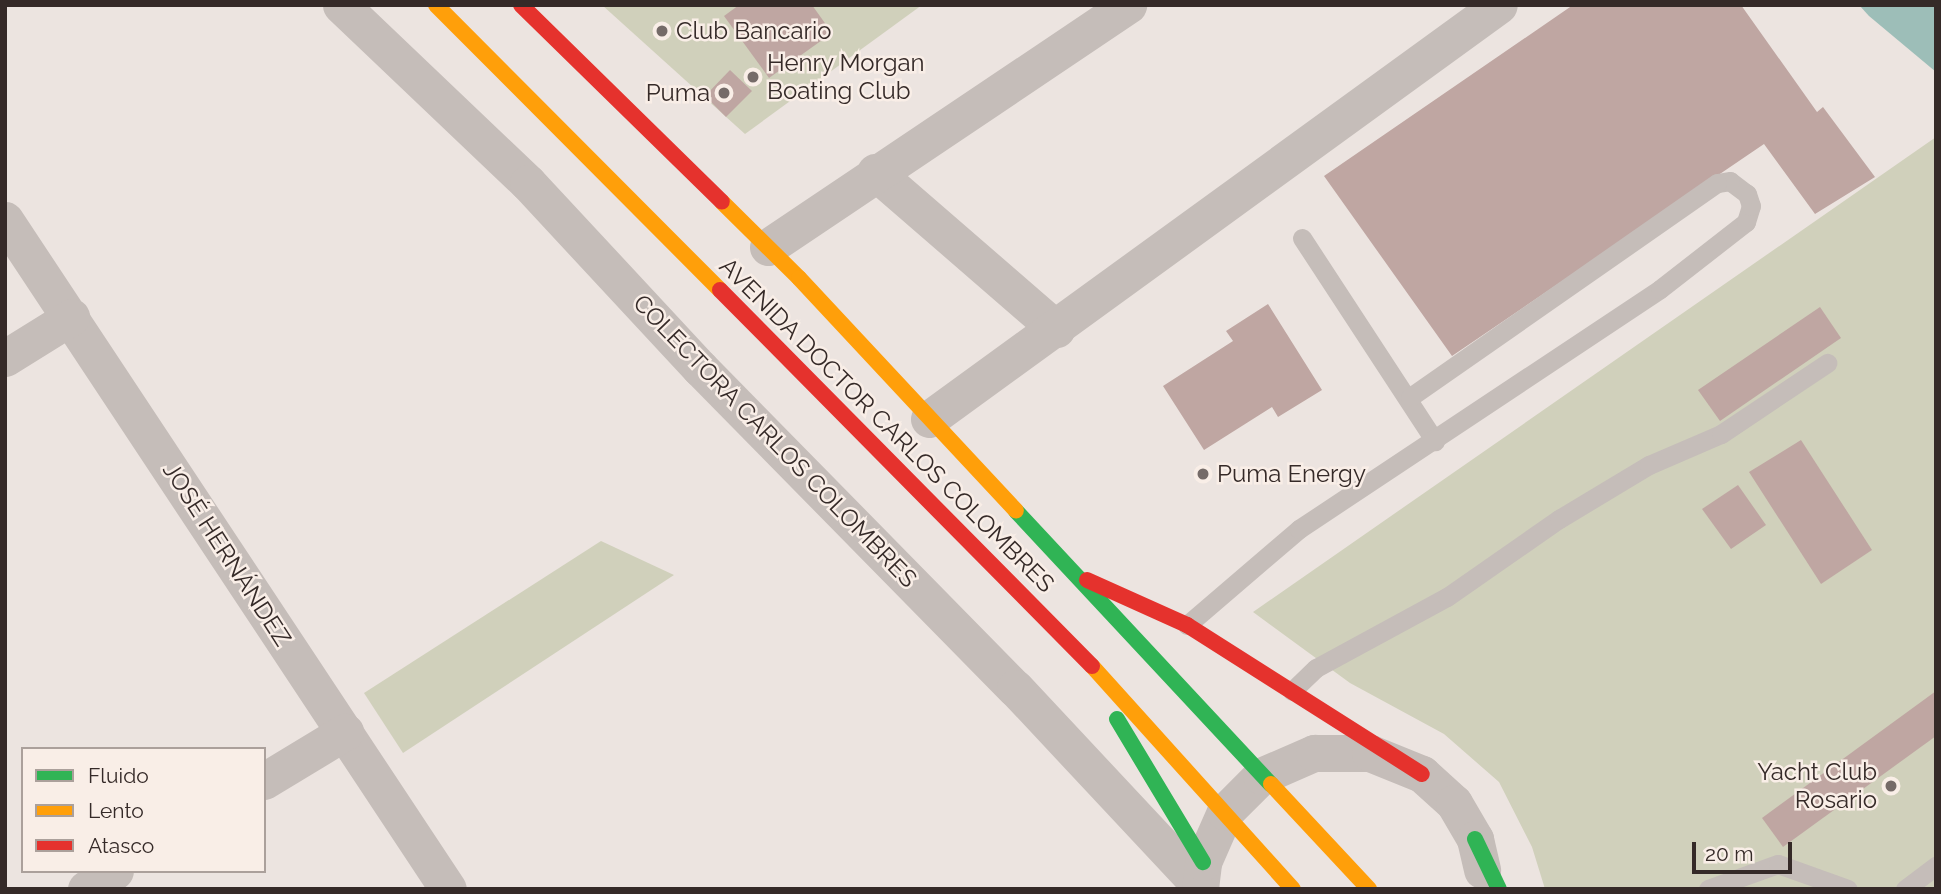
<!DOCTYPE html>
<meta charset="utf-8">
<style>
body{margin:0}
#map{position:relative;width:1941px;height:894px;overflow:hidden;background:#ece4e0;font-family:Raleway,sans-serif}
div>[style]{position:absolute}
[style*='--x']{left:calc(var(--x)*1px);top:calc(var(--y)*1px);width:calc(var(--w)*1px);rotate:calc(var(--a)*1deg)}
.green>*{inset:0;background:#d0d0bb}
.water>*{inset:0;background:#9dbeb8}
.building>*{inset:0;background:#bfa6a2}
.lane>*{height:19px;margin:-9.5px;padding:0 9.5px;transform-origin:9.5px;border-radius:9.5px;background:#c5bdb9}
.street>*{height:37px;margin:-18.5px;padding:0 18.5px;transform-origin:18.5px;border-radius:18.5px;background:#c5bdb9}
.fast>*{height:16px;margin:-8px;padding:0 8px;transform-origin:8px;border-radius:8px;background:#30b455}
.slow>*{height:16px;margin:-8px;padding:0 8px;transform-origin:8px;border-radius:8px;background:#ff9f0a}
.jam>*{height:16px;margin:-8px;padding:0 8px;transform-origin:8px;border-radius:8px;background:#e5322d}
.dots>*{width:19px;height:19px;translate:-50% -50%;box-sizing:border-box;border:4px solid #f9eee7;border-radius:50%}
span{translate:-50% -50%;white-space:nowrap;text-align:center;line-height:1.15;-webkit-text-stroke:5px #f9eee7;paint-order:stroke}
.poi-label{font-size:24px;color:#352a28}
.left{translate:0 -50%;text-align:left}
.right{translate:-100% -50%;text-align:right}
.street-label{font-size:24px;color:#352a28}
.frame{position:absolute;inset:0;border:7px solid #352a28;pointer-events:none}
.legend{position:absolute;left:21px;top:747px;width:245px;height:126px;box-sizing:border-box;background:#f9eee7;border:2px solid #aba09b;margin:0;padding:9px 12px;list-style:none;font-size:21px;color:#352a28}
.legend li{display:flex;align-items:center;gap:14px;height:35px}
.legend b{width:35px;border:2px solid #aba09b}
.scale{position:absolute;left:1692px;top:842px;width:100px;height:32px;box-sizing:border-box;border:4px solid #352a28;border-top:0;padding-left:9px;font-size:21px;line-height:24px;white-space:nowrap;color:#352a28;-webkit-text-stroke:5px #f9eee7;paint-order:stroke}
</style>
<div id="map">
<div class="green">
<i style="clip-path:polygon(602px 5px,922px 5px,745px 134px)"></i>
<i style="clip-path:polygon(1936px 137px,1936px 889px,1545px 889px,1532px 847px,1499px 782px,1444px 734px,1350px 683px,1253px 612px)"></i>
<i style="clip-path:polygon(601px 541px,674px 575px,403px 753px,364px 693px)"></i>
</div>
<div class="water">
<i style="clip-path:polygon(1859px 5px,1936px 5px,1936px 72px,1869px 16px)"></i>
</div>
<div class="building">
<i style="clip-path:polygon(739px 5px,812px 5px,832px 33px,769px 78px,724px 16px)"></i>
<i style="clip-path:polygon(1573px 5px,1741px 5px,1817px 112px,1823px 107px,1875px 177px,1815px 214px,1764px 144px,1452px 356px,1324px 176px)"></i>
<i style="clip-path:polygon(730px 70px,752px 91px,726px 117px,705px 96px)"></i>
<i style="clip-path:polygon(1268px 304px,1322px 390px,1278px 417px,1272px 407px,1204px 450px,1163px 386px,1233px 341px,1226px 331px)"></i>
<i style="clip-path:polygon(1820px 307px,1841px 338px,1720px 421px,1698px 390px)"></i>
<i style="clip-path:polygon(1801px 440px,1872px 550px,1821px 584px,1749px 472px)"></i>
<i style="clip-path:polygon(1738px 485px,1766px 525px,1731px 549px,1702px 509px)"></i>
<i style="clip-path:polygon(1936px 691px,1936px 736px,1783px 847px,1762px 818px)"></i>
</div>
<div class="lane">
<i style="--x:1302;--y:238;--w:243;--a:56.8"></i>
<i style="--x:1187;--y:625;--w:148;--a:-40.6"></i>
<i style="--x:1299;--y:529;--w:433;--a:-33.6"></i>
<i style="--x:1660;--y:289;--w:109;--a:-37.9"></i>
<i style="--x:1746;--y:222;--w:17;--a:-73"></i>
<i style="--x:1751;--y:206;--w:13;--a:-108"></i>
<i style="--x:1747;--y:194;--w:21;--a:-143"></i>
<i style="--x:1730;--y:181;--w:13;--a:171"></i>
<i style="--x:1717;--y:183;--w:374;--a:145.1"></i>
<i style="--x:1292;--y:691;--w:33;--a:-44"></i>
<i style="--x:1316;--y:668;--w:149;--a:-28.5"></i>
<i style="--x:1447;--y:597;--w:136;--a:-34.9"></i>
<i style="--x:1559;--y:519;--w:105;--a:-31"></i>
<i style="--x:1649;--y:465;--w:78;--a:-23.3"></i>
<i style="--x:1721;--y:434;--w:128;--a:-33.8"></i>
<i style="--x:1708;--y:889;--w:74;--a:-19.7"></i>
<i style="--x:1778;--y:864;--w:74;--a:19.7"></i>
<i style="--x:1905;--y:889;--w:39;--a:-37"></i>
</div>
<div class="street">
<i style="--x:341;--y:5;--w:258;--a:43.6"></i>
<i style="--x:528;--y:183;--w:253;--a:47.1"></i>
<i style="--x:700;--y:368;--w:449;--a:45.5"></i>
<i style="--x:1015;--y:688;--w:271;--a:46.9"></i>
<i style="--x:875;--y:172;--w:240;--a:40.9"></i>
<i style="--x:5;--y:220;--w:802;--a:56.49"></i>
<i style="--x:768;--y:247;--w:434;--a:-33.9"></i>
<i style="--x:5;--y:358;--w:78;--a:-31.8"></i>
<i style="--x:929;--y:419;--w:704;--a:-35.99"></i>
<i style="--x:264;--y:781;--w:95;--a:-31.2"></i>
<i style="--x:1200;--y:888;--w:26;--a:-83"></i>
<i style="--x:1203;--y:862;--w:55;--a:-66.3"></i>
<i style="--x:1225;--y:812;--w:51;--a:-45"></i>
<i style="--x:1261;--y:776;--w:58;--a:-23.5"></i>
<i style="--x:1314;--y:753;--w:56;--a:0"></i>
<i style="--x:1370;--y:753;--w:56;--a:22"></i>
<i style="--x:1422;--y:774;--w:43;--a:42.2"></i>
<i style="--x:1454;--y:803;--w:42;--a:59.7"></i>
<i style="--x:1475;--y:839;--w:32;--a:77"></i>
<i style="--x:86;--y:889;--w:34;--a:-32"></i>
</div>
<div class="fast">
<i style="--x:1016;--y:511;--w:374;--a:47"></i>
<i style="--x:1117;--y:719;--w:167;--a:59"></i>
<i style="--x:1475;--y:839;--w:55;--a:64.4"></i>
</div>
<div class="slow">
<i style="--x:436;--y:5;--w:402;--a:45.1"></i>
<i style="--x:722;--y:202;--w:108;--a:44.6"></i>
<i style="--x:799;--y:278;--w:318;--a:47"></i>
<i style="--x:1092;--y:666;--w:300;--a:48"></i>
<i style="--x:1271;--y:784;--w:144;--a:47"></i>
</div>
<div class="jam">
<i style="--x:521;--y:5;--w:281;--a:44.4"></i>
<i style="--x:720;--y:290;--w:529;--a:45.31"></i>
<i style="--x:1087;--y:580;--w:110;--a:24.2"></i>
<i style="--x:1187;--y:625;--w:278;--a:32.4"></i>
</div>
<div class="dots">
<i style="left:662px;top:31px;background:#756b68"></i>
<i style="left:753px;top:77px;background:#756b68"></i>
<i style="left:724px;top:93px;background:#756b68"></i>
<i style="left:1203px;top:474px;background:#756b68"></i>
<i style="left:1891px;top:786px;background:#756b68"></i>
</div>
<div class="poi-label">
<span class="left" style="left:676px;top:31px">Club Bancario</span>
<span class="left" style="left:767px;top:77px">Henry Morgan<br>Boating Club</span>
<span class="right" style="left:710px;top:93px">Puma</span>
<span class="left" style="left:1217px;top:474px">Puma Energy</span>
<span class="right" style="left:1877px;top:786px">Yacht Club<br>Rosario</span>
</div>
<div class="street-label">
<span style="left:887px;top:425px;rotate:45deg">AVENIDA DOCTOR CARLOS COLOMBRES</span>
<span style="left:775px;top:441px;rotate:46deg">COLECTORA CARLOS COLOMBRES</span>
<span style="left:227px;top:554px;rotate:57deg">JOSÉ HERNÁNDEZ</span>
</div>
<div class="frame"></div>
<ul class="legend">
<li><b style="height:9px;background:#30b455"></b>Fluido</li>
<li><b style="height:9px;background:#ff9f0a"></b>Lento</li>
<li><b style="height:9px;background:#e5322d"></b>Atasco</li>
</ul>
<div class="scale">20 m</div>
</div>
